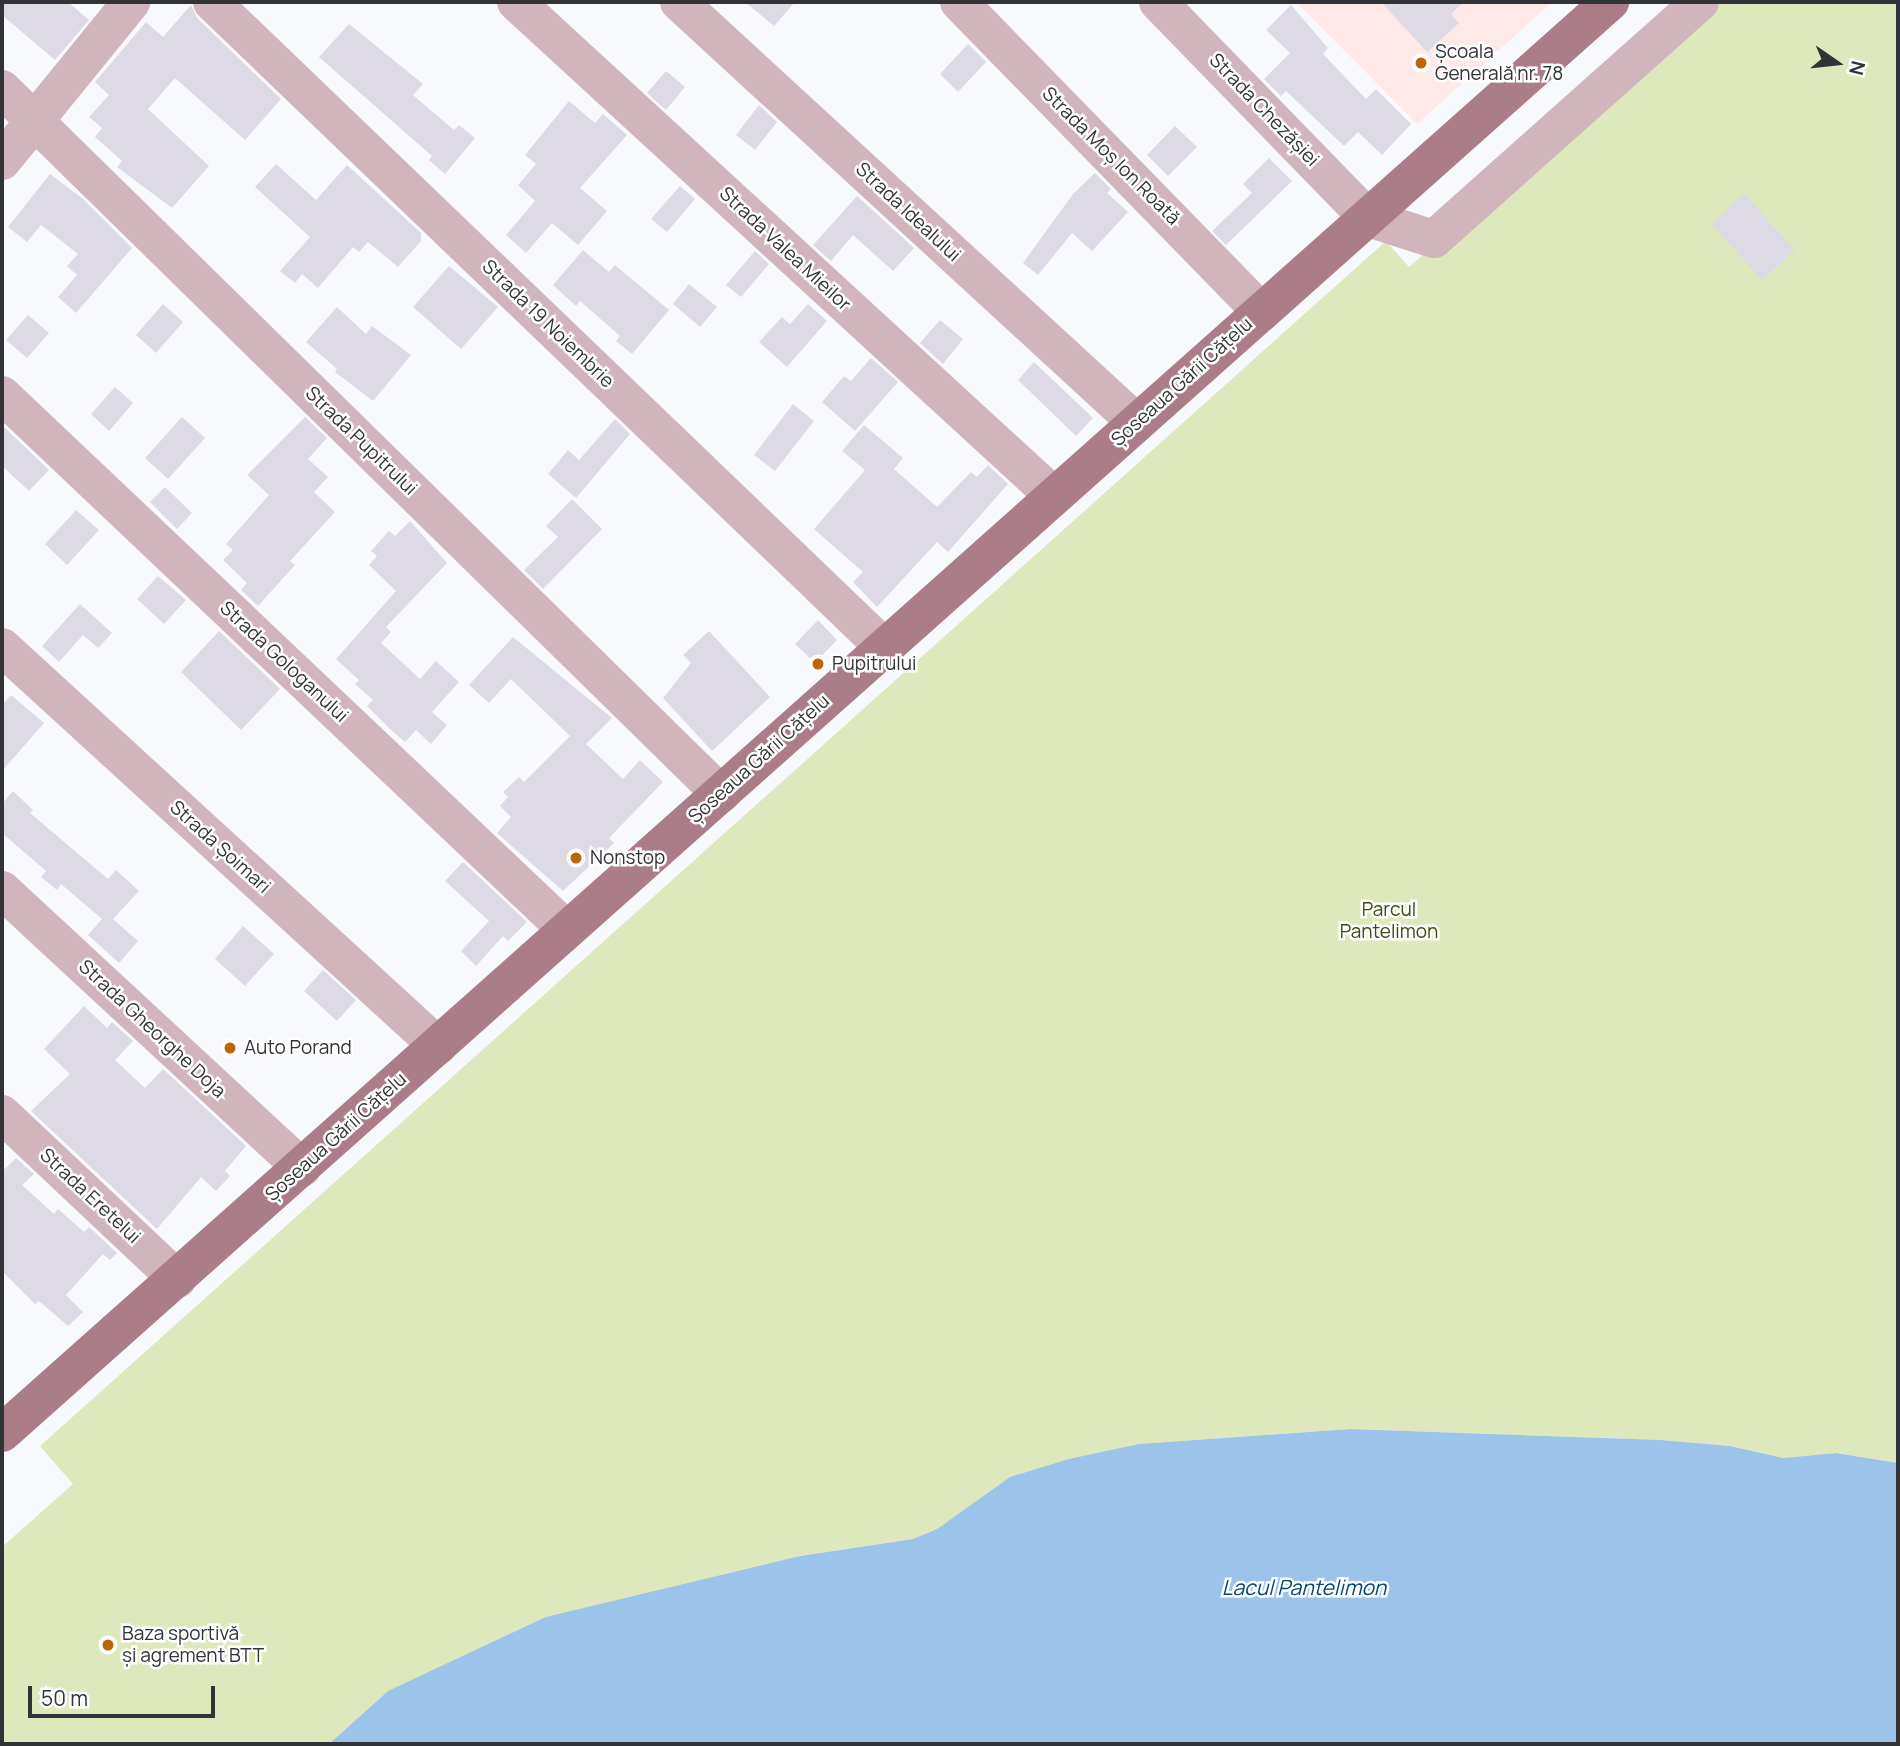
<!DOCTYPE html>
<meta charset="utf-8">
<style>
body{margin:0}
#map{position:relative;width:1900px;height:1746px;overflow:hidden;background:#f7f9fd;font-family:Manrope,sans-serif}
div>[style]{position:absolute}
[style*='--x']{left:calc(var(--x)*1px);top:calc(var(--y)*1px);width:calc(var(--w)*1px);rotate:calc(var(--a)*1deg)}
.education>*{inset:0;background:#ffe9e8}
.green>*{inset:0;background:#dde9bc}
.water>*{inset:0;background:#9cc3e9}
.building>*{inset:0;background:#dddae5}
.minor>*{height:38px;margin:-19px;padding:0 19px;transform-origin:19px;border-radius:19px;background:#d0b6bc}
.major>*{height:38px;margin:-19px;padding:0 19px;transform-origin:19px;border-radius:19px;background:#ab7d88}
.dots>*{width:19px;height:19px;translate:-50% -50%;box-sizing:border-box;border:4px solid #fff;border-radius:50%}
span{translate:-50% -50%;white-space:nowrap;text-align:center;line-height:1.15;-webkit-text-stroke:5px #fff;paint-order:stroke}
.poi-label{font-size:19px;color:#313337}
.left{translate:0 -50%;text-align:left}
.street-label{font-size:19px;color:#313337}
.park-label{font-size:19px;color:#3f4911}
.water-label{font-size:21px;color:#064675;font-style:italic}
.frame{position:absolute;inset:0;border:4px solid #313337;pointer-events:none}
.north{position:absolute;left:1802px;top:28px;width:70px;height:70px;-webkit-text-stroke:5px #fff;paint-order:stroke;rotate:104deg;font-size:19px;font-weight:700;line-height:28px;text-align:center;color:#313337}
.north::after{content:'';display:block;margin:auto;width:24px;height:32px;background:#313337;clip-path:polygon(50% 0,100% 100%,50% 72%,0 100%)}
.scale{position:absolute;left:28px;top:1686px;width:187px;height:32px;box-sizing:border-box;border:4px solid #313337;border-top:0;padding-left:9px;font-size:21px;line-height:24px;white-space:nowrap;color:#313337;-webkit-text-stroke:5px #fff;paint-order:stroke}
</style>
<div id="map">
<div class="education">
<i style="clip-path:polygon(1296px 2px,1552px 2px,1417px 124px)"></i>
</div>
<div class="green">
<i style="clip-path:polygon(1715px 2px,1898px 2px,1898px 1463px,1836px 1453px,1783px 1458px,1730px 1446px,1661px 1440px,1350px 1429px,1139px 1444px,1010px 1477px,937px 1529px,913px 1539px,799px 1556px,388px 1691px,329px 1744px,2px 1744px,2px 1547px,73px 1484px,40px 1446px,1386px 241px,1409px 267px)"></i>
</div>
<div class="water">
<i style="clip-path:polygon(1350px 1429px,1661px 1440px,1730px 1446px,1783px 1458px,1836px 1453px,1898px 1463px,1898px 1744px,329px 1744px,388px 1691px,546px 1617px,800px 1556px,913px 1539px,937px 1529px,1010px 1477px,1069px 1459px,1139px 1444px)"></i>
</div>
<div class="building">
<i style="clip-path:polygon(2px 2px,68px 2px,89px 20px,55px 60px,2px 15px)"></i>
<i style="clip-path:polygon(745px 2px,795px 2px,774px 26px)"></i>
<i style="clip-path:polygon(1381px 2px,1464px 2px,1451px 14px,1459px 23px,1427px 52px)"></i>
<i style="clip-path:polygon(191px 5px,197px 18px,281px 99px,245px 140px,175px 78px,148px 109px,209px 166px,172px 208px,117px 167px,122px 161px,95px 137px,102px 128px,89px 117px,109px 95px,95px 82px,146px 22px,163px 37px)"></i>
<i style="clip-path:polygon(1291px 5px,1328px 48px,1323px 54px,1366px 99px,1376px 89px,1411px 124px,1382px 155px,1358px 132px,1344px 146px,1286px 91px,1281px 96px,1264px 79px,1290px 53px,1266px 30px)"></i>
<i style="clip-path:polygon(349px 24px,423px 84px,413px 95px,454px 130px,459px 125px,475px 138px,445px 174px,429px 160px,432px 156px,319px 57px)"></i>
<i style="clip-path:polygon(968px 44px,986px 62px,958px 92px,940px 74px)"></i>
<i style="clip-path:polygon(666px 71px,685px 87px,666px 110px,647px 93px)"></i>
<i style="clip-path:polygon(569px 101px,595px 123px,603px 114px,627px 135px,580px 188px,607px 211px,578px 245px,552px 223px,526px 253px,506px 235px,535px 201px,518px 185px,536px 164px,525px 155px)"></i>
<i style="clip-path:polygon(759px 105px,777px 122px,755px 150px,736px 135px)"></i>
<i style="clip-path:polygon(1175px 126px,1197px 147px,1168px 176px,1147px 155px)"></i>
<i style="clip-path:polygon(1269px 158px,1292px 181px,1226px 245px,1212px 231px,1252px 193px,1243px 184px)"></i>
<i style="clip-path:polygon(276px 164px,316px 200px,347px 165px,421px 233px,421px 241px,398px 267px,368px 242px,359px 252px,353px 247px,318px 288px,302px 274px,295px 283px,280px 271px,310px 237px,255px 187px)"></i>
<i style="clip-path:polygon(1095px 173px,1111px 189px,1107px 193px,1128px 212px,1092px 251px,1072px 233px,1038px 275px,1023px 263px,1073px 194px)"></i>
<i style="clip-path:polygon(50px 174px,83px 199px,132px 248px,76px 313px,58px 297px,77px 275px,67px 266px,78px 254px,41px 225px,27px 242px,8px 227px)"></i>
<i style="clip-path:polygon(680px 186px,695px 199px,667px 232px,651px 219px)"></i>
<i style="clip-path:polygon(1744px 194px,1795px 250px,1762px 280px,1711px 224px)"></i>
<i style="clip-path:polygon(857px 196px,914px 248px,893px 271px,853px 235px,831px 261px,813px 245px)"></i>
<i style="clip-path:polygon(583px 250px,609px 272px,615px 265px,669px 310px,632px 354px,616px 341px,620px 336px,580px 301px,576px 306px,553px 285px)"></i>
<i style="clip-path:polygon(755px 251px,769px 264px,741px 297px,726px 285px)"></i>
<i style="clip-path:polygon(449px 266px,498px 307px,461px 349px,413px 307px)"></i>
<i style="clip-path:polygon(689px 284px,717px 307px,700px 327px,673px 304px)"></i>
<i style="clip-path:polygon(163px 304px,183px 322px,156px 353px,136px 335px)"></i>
<i style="clip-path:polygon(808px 304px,827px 321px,787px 367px,759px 342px,782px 317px,790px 324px)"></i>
<i style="clip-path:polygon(337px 307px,366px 334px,372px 326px,411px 355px,373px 401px,335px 372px,337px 369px,306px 342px)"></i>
<i style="clip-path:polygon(28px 315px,49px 333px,27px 358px,6px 340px)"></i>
<i style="clip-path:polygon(940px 320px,963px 339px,943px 364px,920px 343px)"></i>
<i style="clip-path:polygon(871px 358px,898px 382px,855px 431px,822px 402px,844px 376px,851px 381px)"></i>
<i style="clip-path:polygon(1034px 362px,1093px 418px,1076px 436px,1018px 380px)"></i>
<i style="clip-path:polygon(115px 387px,133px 403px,109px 431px,91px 414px)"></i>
<i style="clip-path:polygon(793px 404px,814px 421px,775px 471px,754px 455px)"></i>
<i style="clip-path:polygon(182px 417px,205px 438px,168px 479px,145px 458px)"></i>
<i style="clip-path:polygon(305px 417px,327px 438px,308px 459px,328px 477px,314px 492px,335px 512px,290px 561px,295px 565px,258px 606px,241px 590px,247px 583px,223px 560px,233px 550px,226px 544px,269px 495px,247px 475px)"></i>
<i style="clip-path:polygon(615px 419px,630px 434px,576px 498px,548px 474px,568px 450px,579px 460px)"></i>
<i style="clip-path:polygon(2px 425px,49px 470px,29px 491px,2px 466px)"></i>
<i style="clip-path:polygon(864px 425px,903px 458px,894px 469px,937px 507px,971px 472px,977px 477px,988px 465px,1008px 484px,948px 552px,937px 542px,877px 607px,853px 582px,863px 572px,814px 529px,865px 470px,842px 451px)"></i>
<i style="clip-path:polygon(165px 487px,192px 513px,177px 529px,150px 502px)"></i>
<i style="clip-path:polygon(572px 499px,602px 529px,543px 589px,524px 570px,558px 537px,546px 526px)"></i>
<i style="clip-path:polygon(76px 510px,99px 530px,67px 565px,45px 544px)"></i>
<i style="clip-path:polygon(410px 521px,447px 563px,386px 627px,391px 632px,381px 643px,420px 679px,436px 661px,459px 682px,432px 712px,447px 725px,431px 744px,416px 730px,405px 742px,389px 728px,367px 706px,373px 700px,355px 684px,359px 680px,336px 659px,396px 591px,369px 565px,377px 556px,371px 551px,389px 531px,395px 536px)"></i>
<i style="clip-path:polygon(158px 576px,186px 600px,164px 624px,137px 599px)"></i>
<i style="clip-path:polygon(80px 604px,112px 633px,98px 648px,83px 635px,59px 662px,42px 646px)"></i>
<i style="clip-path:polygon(818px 620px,837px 640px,815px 663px,795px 644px)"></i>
<i style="clip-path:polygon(219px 631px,280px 689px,241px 730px,181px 672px)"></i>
<i style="clip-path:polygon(709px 631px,770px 697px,712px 751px,663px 698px,691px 663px,683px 655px)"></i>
<i style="clip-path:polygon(513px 637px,612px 718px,586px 744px,623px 779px,640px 760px,663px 782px,609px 838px,614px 843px,563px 891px,497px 833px,511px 817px,500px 806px,508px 797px,503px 792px,519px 777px,524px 782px,570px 736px,511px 679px,489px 703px,469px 685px)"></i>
<i style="clip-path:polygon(11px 695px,44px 723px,2px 771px,2px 705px)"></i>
<i style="clip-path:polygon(13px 791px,33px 810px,30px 813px,108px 879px,116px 870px,139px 891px,113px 919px,138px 941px,119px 963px,88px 935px,102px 919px,61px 884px,57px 890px,41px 877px,46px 871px,2px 833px,2px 804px)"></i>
<i style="clip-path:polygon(463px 862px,527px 922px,508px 941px,503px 936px,476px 966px,461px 951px,489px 921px,445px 881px)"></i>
<i style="clip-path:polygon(243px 926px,274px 954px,245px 986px,215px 959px)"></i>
<i style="clip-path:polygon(323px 970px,356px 1000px,337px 1021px,304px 991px)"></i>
<i style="clip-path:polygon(84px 1006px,107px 1028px,112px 1022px,133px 1041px,115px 1060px,145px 1088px,163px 1069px,246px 1146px,225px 1171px,230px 1176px,216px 1191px,201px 1177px,157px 1229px,31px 1111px,70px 1074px,44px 1049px)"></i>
<i style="clip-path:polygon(16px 1158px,34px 1174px,22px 1185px,54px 1214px,58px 1209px,84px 1232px,89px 1227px,117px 1253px,110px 1260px,103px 1254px,66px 1295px,83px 1312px,68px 1326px,39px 1301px,35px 1304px,2px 1271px,2px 1166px,5px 1169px)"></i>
</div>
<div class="minor">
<i style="--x:212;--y:2;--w:931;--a:43.83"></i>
<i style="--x:516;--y:2;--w:730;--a:42.56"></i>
<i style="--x:679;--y:2;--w:622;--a:42.59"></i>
<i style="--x:959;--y:2;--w:433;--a:45.7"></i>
<i style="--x:1158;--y:2;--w:301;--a:45.8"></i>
<i style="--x:1368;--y:218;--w:69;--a:17.7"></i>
<i style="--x:1434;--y:239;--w:356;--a:-41.7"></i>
<i style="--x:2;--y:89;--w:1007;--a:44.44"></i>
<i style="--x:2;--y:161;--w:205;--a:-50.9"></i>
<i style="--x:2;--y:395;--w:778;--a:43.44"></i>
<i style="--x:2;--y:647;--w:591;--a:42.46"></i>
<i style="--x:2;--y:890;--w:409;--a:42.8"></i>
<i style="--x:2;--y:1114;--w:241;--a:43.3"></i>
</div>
<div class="major">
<i style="--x:2;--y:1433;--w:2153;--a:-41.67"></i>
</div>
<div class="dots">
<i style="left:1421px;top:63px;background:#be6406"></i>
<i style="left:818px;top:664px;background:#be6406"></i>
<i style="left:576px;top:858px;background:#be6406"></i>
<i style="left:230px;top:1048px;background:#be6406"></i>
<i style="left:108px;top:1645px;background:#be6406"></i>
</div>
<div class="poi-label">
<span class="left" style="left:1435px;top:63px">Școala<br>Generală nr. 78</span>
<span class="left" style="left:832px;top:664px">Pupitrului</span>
<span class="left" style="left:590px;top:858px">Nonstop</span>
<span class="left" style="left:244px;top:1048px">Auto Porand</span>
<span class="left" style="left:122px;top:1645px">Baza sportivă<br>și agrement BTT</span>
</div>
<div class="street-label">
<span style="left:1264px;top:110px;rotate:46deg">Strada Chezășiei</span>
<span style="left:1111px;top:156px;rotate:45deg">Strada Moș Ion Roată</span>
<span style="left:908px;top:212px;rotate:43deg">Strada Idealului</span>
<span style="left:785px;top:249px;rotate:43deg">Strada Valea Mieilor</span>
<span style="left:548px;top:324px;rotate:44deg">Strada 19 Noiembrie</span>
<span style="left:1182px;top:382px;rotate:-42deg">Șoseaua Gării Cățelu</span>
<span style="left:361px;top:441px;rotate:44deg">Strada Pupitrului</span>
<span style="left:284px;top:662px;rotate:43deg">Strada Gologanului</span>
<span style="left:759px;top:759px;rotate:-42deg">Șoseaua Gării Cățelu</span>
<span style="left:220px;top:847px;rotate:42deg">Strada Șoimari</span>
<span style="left:152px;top:1029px;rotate:43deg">Strada Gheorghe Doja</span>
<span style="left:336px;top:1137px;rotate:-42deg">Șoseaua Gării Cățelu</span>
<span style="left:90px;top:1196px;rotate:43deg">Strada Eretelui</span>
</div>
<div class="park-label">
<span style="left:1389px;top:921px">Parcul<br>Pantelimon</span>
</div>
<div class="water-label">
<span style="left:1304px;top:1587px">Lacul Pantelimon</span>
</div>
<div class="frame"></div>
<div class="north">N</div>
<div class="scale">50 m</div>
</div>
